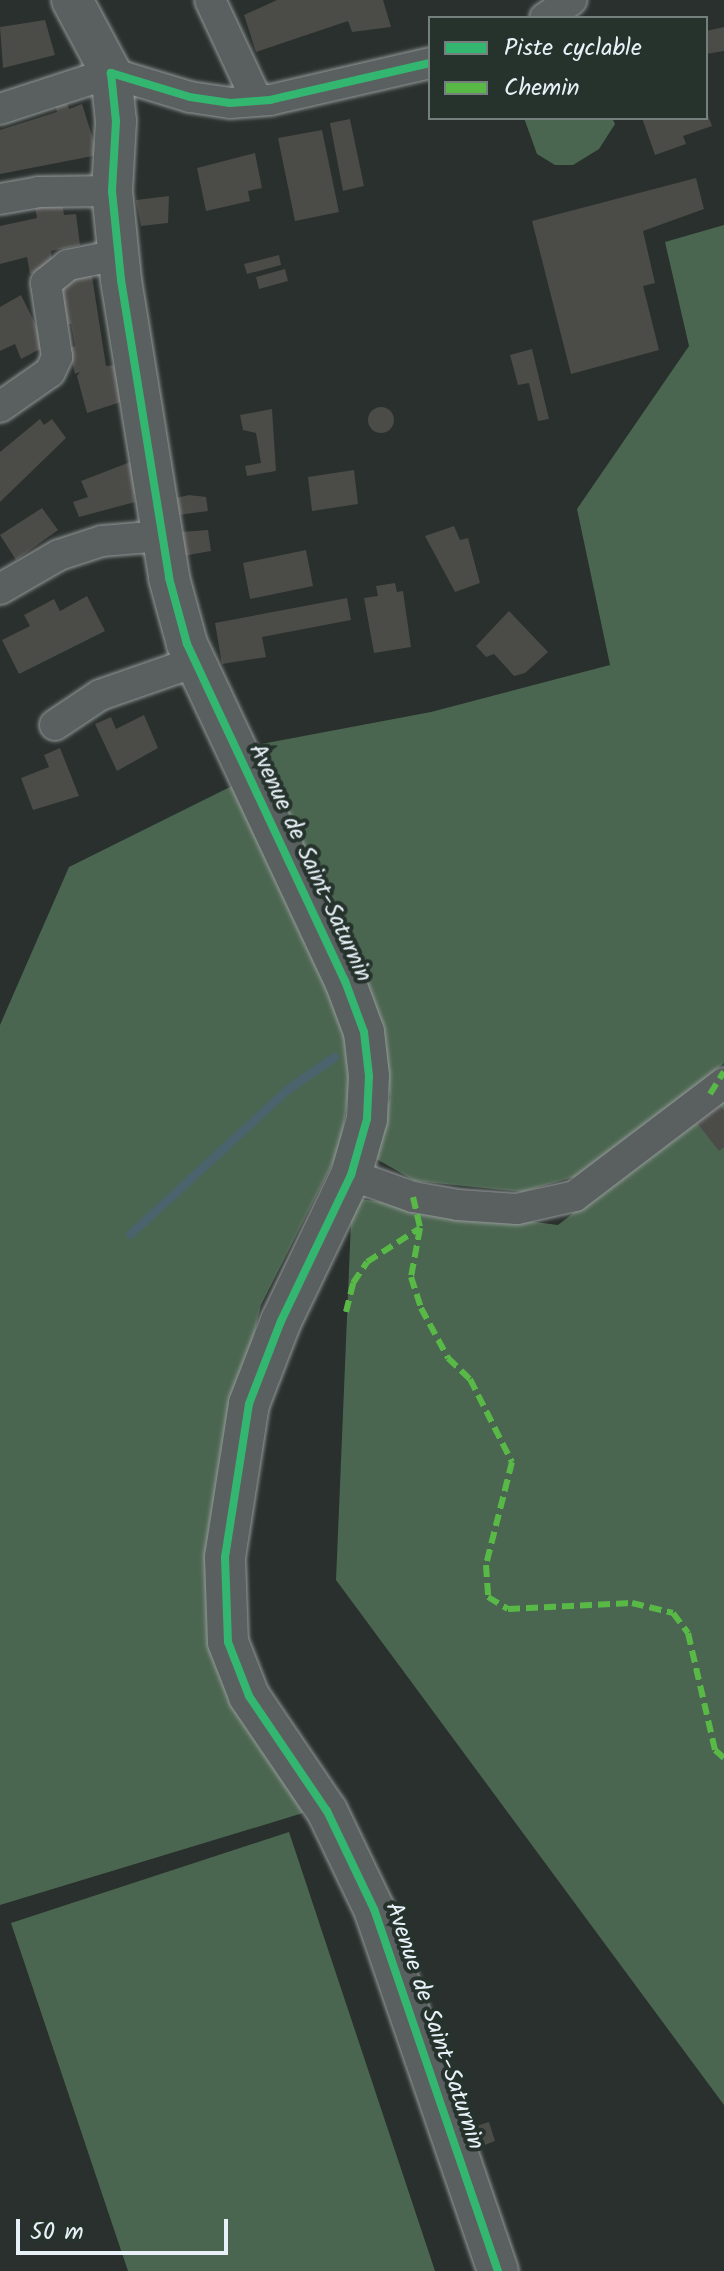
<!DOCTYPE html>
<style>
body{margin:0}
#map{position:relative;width:724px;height:2271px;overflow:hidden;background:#29302d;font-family:Kalam,sans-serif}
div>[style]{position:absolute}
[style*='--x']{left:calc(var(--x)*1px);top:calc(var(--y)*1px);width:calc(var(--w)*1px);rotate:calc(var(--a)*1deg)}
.green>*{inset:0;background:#4b6650}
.stream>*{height:9px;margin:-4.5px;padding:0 4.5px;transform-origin:4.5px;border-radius:4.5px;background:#4a636c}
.building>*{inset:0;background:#4b4b48}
.round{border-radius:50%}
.roads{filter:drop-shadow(0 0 2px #959a9a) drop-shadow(0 0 2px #959a9a)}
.minor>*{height:30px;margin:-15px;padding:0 15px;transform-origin:15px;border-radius:15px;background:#5a6060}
.major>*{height:40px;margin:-20px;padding:0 20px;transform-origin:20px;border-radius:20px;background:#5a6060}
.quiet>*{height:6px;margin-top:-3px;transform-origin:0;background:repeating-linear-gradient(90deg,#58b947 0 12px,transparent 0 18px)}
.cycleway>*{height:8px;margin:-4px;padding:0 4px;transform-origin:4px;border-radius:4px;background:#33b770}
span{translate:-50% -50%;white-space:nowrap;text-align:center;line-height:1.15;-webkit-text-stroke:8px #26332d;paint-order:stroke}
.street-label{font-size:24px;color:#e8f1f8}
.legend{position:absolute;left:428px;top:16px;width:280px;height:104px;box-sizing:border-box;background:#26332d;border:2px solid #747f7e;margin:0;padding:10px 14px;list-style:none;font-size:24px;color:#e8f1f8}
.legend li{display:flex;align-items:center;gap:16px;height:40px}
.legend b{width:40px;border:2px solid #747f7e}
.scale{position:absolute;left:16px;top:2219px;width:212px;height:36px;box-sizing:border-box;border:4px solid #e8f1f8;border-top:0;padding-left:10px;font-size:24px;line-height:28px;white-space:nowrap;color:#e8f1f8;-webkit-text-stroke:6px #26332d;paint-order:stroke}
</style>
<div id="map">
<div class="green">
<i style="clip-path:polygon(524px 118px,612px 118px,615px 124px,599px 149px,573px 165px,555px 165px,537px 154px)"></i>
<i style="clip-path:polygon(724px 225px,724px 1063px,595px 1171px,522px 1192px,415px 1181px,373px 1157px,390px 1098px,382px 1029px,256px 745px,431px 712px,610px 665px,577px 509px,689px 346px,665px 242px)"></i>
<i style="clip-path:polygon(232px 786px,346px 1017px,351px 1078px,340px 1149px,261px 1305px,237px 1406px,218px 1535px,256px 1733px,303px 1813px,0 1905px,0 1025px,69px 867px)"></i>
<i style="clip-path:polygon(724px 1095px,724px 2105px,336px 1580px,352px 1198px,558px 1225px)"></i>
<i style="clip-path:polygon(289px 1832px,435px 2271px,128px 2271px,11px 1923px)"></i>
</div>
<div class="stream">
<i style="--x:130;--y:1234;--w:216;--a:-42.6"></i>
<i style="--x:289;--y:1088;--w:55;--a:-34.6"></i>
</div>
<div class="building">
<i style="clip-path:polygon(277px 0,383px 0,391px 27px,352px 32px,348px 21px,256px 52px,244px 15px)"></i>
<i style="clip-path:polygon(45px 20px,55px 55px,3px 68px,0 27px)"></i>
<i style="clip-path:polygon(724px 27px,724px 51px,706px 54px,706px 31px)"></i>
<i style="clip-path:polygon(65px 97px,69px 109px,82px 104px,98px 155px,0 174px,0 130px,57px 112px,54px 100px)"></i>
<i style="clip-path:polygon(706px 110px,712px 126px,683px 136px,686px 144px,655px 155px,642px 118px,706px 118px)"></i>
<i style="clip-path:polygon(350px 119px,364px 186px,343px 191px,330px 123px)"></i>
<i style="clip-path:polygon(322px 130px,339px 212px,295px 221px,278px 138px)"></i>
<i style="clip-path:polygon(255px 153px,262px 188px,248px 191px,250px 201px,206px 211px,197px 168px)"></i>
<i style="clip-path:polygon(696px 178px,704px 209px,643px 231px,655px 283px,643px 286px,659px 350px,571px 374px,532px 221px)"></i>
<i style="clip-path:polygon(61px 196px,64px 215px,76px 214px,80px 245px,51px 251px,53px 268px,30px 274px,27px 257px,0 264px,0 226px,37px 218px,34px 201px)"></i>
<i style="clip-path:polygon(169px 196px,168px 223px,141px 226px,136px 200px)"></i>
<i style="clip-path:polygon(279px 255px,281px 265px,247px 274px,244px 264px)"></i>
<i style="clip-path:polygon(285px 269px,288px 281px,259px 289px,256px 277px)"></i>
<i style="clip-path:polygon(91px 270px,106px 366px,114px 365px,124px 401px,87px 413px,77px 376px,80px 372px,75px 374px,69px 348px,75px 346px,71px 324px,65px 324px,56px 285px)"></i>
<i style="clip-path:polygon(21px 295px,46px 346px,21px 359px,15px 344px,0 351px,0 307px)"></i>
<i style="clip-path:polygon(532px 349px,549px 419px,538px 421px,529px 383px,518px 385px,510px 355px)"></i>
<i class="round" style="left:368px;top:407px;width:26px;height:26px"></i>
<i style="clip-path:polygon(272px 409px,276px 471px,247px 476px,245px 466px,261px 463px,256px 433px,243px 430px,240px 415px)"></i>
<i style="clip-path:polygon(40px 419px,44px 425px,52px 419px,66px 438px,0 502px,0 452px)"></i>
<i style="clip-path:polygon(138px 459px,143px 493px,134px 495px,135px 502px,79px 517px,73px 502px,88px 497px,81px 481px)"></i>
<i style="clip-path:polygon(354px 470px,358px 504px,312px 511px,308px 477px)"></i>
<i style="clip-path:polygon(189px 495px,206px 497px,208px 511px,178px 515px,176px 498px)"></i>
<i style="clip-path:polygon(42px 508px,58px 530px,16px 560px,0 535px)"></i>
<i style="clip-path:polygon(454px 526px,460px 540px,468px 538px,480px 583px,455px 592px,425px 536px)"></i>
<i style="clip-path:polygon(208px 530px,211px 551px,183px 556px,180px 532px)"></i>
<i style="clip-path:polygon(306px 550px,313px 586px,250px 599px,243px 563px)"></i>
<i style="clip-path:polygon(395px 583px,397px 592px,403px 591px,411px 647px,374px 653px,364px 598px,378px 596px,376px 586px)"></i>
<i style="clip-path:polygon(87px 596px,105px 631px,19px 674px,2px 640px,30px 626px,24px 615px,54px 599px,60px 611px)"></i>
<i style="clip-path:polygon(347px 598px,351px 620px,262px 637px,266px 657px,222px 664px,215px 623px)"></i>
<i style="clip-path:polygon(509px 611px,548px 652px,525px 673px,514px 676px,494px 654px,486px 657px,476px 646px)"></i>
<i style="clip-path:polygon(144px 715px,158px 748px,117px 771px,95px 724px,111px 717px,116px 729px)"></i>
<i style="clip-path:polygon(60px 748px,79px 796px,33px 810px,21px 778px,49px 767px,44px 755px)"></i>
<i style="clip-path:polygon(716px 1102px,724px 1110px,724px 1147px,719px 1151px,694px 1119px)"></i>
<i style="clip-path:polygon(489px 2122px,495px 2141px,477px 2148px,470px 2128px)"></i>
</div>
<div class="roads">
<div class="minor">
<i style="--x:210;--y:0;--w:111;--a:65"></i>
<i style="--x:545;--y:18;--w:32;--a:-34"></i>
<i style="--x:0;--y:109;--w:117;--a:-18"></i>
<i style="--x:111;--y:73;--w:83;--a:16.9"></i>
<i style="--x:190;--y:97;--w:40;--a:8.5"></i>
<i style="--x:230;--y:103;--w:40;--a:-4.3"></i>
<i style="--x:270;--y:100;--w:164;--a:-13"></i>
<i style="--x:0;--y:199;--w:39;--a:-10"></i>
<i style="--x:38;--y:192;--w:74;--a:-0.8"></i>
<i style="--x:0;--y:407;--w:61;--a:-35"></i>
<i style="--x:50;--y:372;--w:17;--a:-65"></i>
<i style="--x:57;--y:357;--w:75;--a:-98.5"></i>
<i style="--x:46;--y:283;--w:28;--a:-39"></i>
<i style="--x:68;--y:265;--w:51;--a:-11.3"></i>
<i style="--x:0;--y:589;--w:68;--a:-30"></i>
<i style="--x:59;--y:555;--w:45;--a:-18"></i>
<i style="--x:102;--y:541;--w:60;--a:-4.8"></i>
<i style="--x:55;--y:725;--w:54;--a:-33.7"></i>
<i style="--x:100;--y:695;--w:101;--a:-19.2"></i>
<i style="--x:351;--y:1175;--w:66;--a:19.5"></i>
<i style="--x:413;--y:1197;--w:46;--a:10.1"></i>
<i style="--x:458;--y:1205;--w:59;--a:3.9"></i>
<i style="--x:517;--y:1209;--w:59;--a:-12.6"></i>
<i style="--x:575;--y:1196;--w:187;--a:-37.2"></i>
</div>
<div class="major">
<i style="--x:72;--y:0;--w:83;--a:61.9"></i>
<i style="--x:111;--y:73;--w:48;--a:84.1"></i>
<i style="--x:116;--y:121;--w:70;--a:93.3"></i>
<i style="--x:112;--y:191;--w:89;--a:84.2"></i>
<i style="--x:121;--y:280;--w:302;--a:80.8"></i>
<i style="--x:169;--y:578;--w:68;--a:74.7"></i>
<i style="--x:187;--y:644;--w:372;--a:64.9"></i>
<i style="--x:345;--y:981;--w:54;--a:69.6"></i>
<i style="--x:364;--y:1032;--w:44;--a:83.5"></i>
<i style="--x:369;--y:1076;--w:43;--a:92.7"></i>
<i style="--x:367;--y:1119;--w:58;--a:105.9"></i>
<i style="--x:351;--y:1175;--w:162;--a:115.6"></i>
<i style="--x:281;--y:1321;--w:89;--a:111.1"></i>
<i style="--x:249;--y:1404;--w:155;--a:98.9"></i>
<i style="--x:225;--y:1557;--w:85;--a:88"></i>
<i style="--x:228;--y:1642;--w:58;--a:68.7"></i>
<i style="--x:249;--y:1696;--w:139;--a:55.9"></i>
<i style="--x:327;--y:1811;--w:109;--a:64.4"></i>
<i style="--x:374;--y:1909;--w:383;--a:71.1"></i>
</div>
</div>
<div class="quiet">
<i style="--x:710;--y:1094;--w:26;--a:-58"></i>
<i style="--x:413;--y:1197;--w:32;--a:77"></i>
<i style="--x:420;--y:1228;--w:50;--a:100.4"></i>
<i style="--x:411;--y:1277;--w:33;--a:72"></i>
<i style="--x:421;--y:1308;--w:57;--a:61.6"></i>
<i style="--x:448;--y:1358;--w:30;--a:44"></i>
<i style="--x:470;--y:1379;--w:93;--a:63.2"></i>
<i style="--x:512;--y:1462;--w:106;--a:104.2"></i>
<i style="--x:486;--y:1565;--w:32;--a:86"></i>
<i style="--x:488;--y:1597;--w:23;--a:31"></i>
<i style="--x:508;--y:1609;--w:124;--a:-2.8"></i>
<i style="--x:632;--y:1603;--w:42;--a:13.7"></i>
<i style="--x:673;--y:1613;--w:25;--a:53"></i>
<i style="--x:688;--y:1633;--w:120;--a:77"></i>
<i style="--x:715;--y:1750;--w:12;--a:42"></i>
<i style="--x:346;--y:1312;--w:30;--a:-76"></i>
<i style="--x:353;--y:1283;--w:25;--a:-56"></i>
<i style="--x:367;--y:1262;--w:63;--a:-32.7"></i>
</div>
<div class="cycleway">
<i style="--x:430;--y:63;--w:164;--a:167"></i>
<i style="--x:270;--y:100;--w:40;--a:175.7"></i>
<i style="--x:230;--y:103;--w:40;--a:-171.5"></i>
<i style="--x:190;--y:97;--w:83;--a:-163.1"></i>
<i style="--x:111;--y:73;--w:48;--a:84.1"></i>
<i style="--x:116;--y:121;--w:70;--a:93.3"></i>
<i style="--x:112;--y:191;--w:89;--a:84.2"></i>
<i style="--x:121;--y:280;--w:302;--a:80.8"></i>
<i style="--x:169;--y:578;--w:68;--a:74.7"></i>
<i style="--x:187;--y:644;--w:372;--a:64.9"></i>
<i style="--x:345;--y:981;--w:54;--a:69.6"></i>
<i style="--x:364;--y:1032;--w:44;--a:83.5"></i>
<i style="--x:369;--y:1076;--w:43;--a:92.7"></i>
<i style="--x:367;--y:1119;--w:58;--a:105.9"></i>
<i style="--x:351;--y:1175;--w:162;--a:115.6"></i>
<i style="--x:281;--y:1321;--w:89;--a:111.1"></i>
<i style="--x:249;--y:1404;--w:155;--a:98.9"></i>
<i style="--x:225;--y:1557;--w:85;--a:88"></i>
<i style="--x:228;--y:1642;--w:58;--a:68.7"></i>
<i style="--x:249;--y:1696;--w:139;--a:55.9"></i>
<i style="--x:327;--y:1811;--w:109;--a:64.4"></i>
<i style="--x:374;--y:1909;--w:383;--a:71.1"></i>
</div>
<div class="street-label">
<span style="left:310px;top:863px;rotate:65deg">Avenue de Saint-Saturnin</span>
<span style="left:434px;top:2026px;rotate:71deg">Avenue de Saint-Saturnin</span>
</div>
<ul class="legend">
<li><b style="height:10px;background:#33b770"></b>Piste cyclable</li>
<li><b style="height:10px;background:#58b947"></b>Chemin</li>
</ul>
<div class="scale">50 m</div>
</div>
